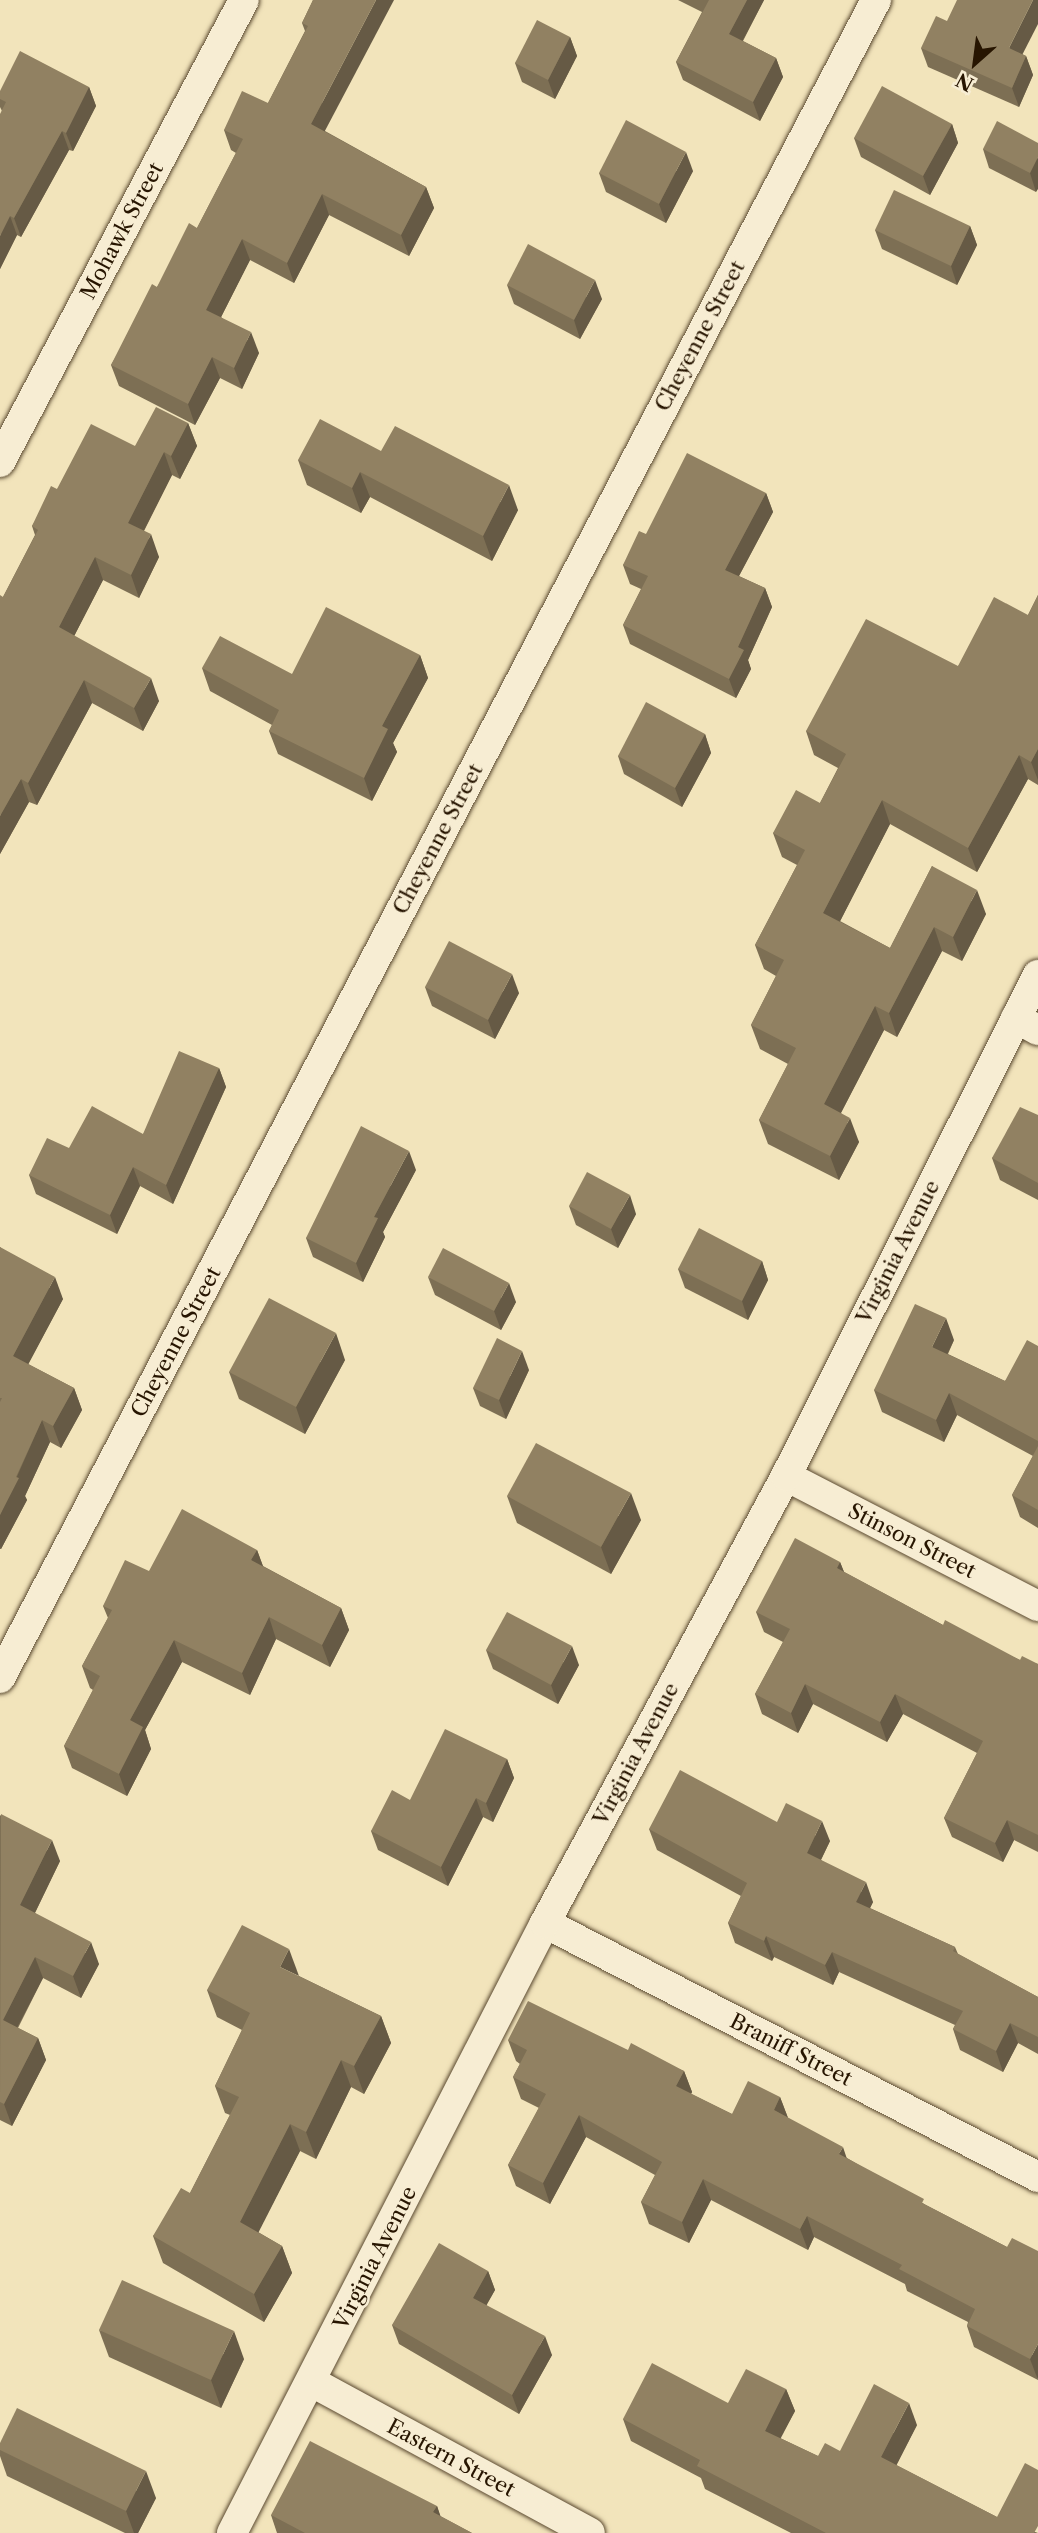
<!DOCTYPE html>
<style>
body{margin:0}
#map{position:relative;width:1038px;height:2533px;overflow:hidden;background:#f2e4bb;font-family:"Libre Caslon Text",serif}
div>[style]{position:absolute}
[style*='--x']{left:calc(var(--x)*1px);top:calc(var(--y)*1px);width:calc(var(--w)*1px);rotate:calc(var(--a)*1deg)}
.roads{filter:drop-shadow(0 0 2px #5a4930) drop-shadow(0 0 2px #5a4930)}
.minor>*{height:30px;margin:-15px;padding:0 15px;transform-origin:15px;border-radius:15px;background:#f7edd3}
.wall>*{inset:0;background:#7d6f54}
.shaded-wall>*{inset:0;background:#665a45}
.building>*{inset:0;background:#918162}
span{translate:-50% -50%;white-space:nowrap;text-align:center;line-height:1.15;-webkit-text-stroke:5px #f7edd3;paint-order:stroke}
.street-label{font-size:21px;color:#271501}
.north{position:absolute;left:940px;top:28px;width:70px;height:70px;-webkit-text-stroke:5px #f7edd3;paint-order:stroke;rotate:208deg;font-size:19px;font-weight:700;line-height:28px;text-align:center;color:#271501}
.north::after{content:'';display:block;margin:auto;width:24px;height:32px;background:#271501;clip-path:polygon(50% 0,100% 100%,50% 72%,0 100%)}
</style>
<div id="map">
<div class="roads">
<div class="minor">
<i style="--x:0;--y:462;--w:522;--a:-62.16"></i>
<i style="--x:1016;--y:1018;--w:25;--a:29"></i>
<i style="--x:786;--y:1476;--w:284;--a:27.3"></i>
<i style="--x:0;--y:1678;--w:1893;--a:-62.43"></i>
<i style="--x:545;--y:1923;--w:555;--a:27.26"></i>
<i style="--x:312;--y:2382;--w:316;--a:28.5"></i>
<i style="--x:232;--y:2533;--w:686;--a:-62.84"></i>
<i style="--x:545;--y:1923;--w:508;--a:-61.67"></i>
<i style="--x:786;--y:1476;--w:561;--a:-63.3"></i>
</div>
</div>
<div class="wall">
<i style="clip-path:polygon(313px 0,325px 131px,426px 187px,434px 208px,409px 256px,329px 215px,294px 283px,250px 260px,221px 317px,259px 353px,242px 389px,220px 378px,195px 425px,119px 386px,111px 365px,157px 287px,197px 228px,236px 153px,231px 150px,224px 130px,268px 103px,305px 31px,302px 23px)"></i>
<i style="clip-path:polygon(678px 0,764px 0,743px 41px,776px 58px,783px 77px,760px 121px,683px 80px,676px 62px,702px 12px)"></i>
<i style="clip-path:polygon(570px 37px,577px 56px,555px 99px,522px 82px,515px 63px)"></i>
<i style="clip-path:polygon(921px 48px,1022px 54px,1026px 56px,1033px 75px,1019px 107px,928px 67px)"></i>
<i style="clip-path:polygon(89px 87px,96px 106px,73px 151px,69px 150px,21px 237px,17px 235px,0 269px,2px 111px,0 107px,0 91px)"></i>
<i style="clip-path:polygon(952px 124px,958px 143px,930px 195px,861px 157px,854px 138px)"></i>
<i style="clip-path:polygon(1038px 143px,1036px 192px,989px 168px,983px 149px)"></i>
<i style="clip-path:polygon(693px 171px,666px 223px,606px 192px,599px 173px)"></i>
<i style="clip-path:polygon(970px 226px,977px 245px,957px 285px,882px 249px,875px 230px)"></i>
<i style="clip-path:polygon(507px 285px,602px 299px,580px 339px,514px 304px)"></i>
<i style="clip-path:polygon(188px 423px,197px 446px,180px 479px,172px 475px,144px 531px,159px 557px,139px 598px,103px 580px,74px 636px,159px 701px,143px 731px,92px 703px,37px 805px,29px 802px,0 854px,3px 597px,35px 535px,32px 526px,57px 489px,135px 446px)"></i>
<i style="clip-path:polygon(381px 451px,518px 510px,492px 561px,370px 497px,361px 513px,307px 485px,298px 460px)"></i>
<i style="clip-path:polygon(766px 493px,773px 512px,739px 576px,765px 588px,772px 607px,748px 660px,751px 669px,736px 698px,630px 644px,623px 625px,641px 589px,630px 584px,623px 565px,646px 534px)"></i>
<i style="clip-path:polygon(1038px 595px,1038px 785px,1028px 779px,977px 872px,890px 824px,840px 921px,890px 948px,932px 866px,986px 914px,962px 961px,942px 951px,897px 1037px,884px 1030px,841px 1113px,859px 1142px,839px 1180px,768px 1144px,759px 1120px,788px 1064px,760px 1049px,751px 1025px,776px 976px,764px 969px,755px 945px,797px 865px,782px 857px,773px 833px,820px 803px,838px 768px,814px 755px,806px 731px,958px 666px,1028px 615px)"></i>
<i style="clip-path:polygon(420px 655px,428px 678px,393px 743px,397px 752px,372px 801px,278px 754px,269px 731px,272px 725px,210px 691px,202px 668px,292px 674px)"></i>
<i style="clip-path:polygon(705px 734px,711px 753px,682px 807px,624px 774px,618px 756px)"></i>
<i style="clip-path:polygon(425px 987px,519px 993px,495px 1039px,432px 1006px)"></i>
<i style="clip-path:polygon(219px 1068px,226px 1087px,173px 1204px,140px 1186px,117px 1234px,36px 1194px,29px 1175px,69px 1148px,143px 1134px)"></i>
<i style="clip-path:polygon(1038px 1115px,1038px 1200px,1000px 1180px,992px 1158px)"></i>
<i style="clip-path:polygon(416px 1170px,383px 1232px,385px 1237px,363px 1282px,313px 1257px,306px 1238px)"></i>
<i style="clip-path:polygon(569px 1206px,636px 1214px,618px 1248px,576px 1225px)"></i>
<i style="clip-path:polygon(0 1247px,63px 1299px,28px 1364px,74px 1388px,82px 1410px,61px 1448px,50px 1442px,25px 1496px,27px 1500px,1px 1549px,0 1549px)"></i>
<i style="clip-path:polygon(762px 1261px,768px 1280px,748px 1320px,685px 1288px,678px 1269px)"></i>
<i style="clip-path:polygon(428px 1277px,516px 1302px,501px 1330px,435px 1295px)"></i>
<i style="clip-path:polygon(954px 1340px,948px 1354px,1005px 1381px,1038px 1346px,1038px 1528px,1020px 1517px,1012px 1495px,1033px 1456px,957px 1415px,944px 1442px,882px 1412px,874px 1390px)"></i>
<i style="clip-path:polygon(345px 1360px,305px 1434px,239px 1399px,229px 1372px)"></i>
<i style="clip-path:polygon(529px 1370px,506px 1419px,480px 1406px,473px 1388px)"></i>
<i style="clip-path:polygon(507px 1496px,641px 1520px,611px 1574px,517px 1523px)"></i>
<i style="clip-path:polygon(257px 1550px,263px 1566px,341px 1608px,349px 1630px,330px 1667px,276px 1639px,250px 1695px,182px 1662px,145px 1730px,151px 1749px,127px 1796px,72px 1768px,64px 1746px,93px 1690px,90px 1688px,82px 1666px,108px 1618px,103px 1606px,149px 1571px)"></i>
<i style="clip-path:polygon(840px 1562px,844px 1572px,943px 1625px,1020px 1660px,1038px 1664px,1038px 1852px,1014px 1840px,1003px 1862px,952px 1837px,944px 1818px,977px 1753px,903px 1714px,887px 1742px,813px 1704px,798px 1733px,762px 1714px,755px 1694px,783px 1642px,764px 1632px,756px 1612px)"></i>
<i style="clip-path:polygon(486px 1650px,579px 1665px,558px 1704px,493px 1669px)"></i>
<i style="clip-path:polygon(507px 1759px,514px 1778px,493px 1822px,483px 1817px,448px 1886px,378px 1850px,371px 1831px,410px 1800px)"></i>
<i style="clip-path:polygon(0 1815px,60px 1861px,35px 1913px,99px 1964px,81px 1998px,43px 1978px,18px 2028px,38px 2038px,46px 2060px,12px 2126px,0 2120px)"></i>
<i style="clip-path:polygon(777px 1822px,830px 1841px,821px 1860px,873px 1902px,870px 1908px,955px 1947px,958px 1954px,1038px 1997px,1038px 2054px,1018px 2043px,1003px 2072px,960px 2050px,953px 2029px,955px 2025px,839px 1972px,833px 1985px,774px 1957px,772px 1961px,735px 1943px,728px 1923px,741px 1896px,657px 1850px,649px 1829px)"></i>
<i style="clip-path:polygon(299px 1976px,381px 2016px,391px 2043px,364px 2094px,351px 2087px,316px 2159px,300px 2151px,258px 2232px,282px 2246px,292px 2273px,264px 2322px,163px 2263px,153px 2236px,190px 2193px,230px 2115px,225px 2113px,215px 2086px,242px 2030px,217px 2017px,207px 1990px)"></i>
<i style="clip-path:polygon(508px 2040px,628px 2050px,684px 2071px,692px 2092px,691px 2094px,732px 2114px,780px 2097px,788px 2118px,847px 2158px,926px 2205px,1007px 2247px,1038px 2380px,974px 2347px,967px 2326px,968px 2322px,907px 2291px,905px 2284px,814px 2237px,808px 2250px,711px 2200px,689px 2243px,649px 2224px,641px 2202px,655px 2175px,586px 2137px,550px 2204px,516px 2186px,508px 2165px,539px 2108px,521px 2099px,513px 2077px,520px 2064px,516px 2061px)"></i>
<i style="clip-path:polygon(488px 2271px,495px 2290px,486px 2305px,552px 2355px,519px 2414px,399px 2344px,392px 2325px)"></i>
<i style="clip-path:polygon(99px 2330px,244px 2359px,221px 2408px,109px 2357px)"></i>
<i style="clip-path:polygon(786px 2389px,795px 2411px,780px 2438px,818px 2456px,840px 2451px,917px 2425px,896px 2465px,997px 2517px,1038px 2533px,791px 2533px,705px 2489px,701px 2478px,631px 2441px,623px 2419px,728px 2403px)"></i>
<i style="clip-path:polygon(0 2443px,156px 2498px,138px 2533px,125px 2533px,7px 2476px,0 2456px)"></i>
<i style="clip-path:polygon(437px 2506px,440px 2516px,472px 2533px,277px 2533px,271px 2515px)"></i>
</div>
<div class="shaded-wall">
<i style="clip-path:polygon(376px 0,394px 0,318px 144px,311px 124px)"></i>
<i style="clip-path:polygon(747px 0,764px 0,736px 53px,729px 34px)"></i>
<i style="clip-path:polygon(1033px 0,1038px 0,1038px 24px,1016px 67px,1009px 48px)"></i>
<i style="clip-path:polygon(570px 37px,577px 56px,555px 99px,548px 80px)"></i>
<i style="clip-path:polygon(1026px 56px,1033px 75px,1019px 107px,1012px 88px)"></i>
<i style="clip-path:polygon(776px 58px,783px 77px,760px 121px,753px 102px)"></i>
<i style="clip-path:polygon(89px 87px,96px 106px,73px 151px,66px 133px)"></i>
<i style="clip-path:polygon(952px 124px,958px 143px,930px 195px,923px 176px)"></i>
<i style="clip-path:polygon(62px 131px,69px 150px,21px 237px,14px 218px)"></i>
<i style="clip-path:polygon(686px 152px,693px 171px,666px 223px,659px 204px)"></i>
<i style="clip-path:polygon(1038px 157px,1038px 189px,1036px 192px,1030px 173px)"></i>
<i style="clip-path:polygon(426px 187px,434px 208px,409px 256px,401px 235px)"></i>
<i style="clip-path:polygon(322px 194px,329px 215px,294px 283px,287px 263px)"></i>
<i style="clip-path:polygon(10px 216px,17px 235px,0 269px,0 236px)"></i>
<i style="clip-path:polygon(970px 226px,977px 245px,957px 285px,951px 266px)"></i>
<i style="clip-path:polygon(242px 239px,250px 260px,214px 331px,206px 310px)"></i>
<i style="clip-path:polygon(595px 280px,602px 299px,580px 339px,574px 320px)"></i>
<i style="clip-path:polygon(251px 332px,259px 353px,242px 389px,234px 368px)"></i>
<i style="clip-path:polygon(212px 357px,220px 378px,195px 425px,188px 404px)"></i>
<i style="clip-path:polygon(188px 423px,197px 446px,180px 479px,171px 456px)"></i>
<i style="clip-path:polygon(164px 452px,172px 475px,136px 546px,128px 523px)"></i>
<i style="clip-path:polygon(360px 472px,370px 497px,361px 513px,352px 488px)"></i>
<i style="clip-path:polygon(509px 485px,518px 510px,492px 561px,483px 536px)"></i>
<i style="clip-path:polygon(766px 493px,773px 512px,732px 589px,725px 570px)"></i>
<i style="clip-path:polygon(151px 534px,159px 557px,139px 598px,131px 575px)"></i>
<i style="clip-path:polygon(95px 557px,103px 580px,67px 650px,59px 627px)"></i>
<i style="clip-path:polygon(765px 588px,772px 607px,748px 660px,751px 669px,736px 698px,729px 679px,738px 647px)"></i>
<i style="clip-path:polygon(420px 655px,428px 678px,393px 743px,397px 752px,372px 801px,364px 778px,382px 726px)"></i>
<i style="clip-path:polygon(151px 678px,159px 701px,143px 731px,134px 708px)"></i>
<i style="clip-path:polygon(84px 680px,92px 703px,37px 805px,28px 783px)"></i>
<i style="clip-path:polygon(705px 734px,711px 753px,682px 807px,675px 788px)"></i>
<i style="clip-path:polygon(1038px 749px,1038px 780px,1031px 762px)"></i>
<i style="clip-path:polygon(1019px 755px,1028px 779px,977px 872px,968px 848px)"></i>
<i style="clip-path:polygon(21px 779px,29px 802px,0 854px,0 816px)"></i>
<i style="clip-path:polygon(882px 800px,890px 824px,832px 937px,823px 913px)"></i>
<i style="clip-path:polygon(977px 890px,986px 914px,962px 961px,953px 937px)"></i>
<i style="clip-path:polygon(934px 927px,942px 951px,897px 1037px,889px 1013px)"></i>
<i style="clip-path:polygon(512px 974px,519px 993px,495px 1039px,488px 1020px)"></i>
<i style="clip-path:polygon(875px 1006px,884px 1030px,833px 1128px,824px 1104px)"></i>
<i style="clip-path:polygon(219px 1068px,226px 1087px,173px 1204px,166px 1185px)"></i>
<i style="clip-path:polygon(850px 1118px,859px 1142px,839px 1180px,830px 1156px)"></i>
<i style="clip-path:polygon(409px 1151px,416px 1170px,383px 1232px,385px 1237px,363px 1282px,356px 1263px,374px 1217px)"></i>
<i style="clip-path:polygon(133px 1167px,140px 1186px,117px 1234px,110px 1215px)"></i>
<i style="clip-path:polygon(630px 1195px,636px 1214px,618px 1248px,611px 1229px)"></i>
<i style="clip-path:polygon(762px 1261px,768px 1280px,748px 1320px,742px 1301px)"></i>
<i style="clip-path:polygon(55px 1277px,63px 1299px,21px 1378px,13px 1356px)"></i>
<i style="clip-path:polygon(509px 1283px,516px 1302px,501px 1330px,494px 1311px)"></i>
<i style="clip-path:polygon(946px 1318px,954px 1340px,940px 1369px,932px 1347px)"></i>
<i style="clip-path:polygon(336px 1333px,345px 1360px,305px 1434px,296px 1407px)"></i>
<i style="clip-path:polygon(522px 1351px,529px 1370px,506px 1419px,499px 1400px)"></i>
<i style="clip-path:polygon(74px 1388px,82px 1410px,61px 1448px,53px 1426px)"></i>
<i style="clip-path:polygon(949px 1393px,957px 1415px,944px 1442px,936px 1420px)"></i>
<i style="clip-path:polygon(42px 1420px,50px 1442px,25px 1496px,27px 1500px,1px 1549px,0 1547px,0 1515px)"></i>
<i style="clip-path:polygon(631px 1493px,641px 1520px,611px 1574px,601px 1547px)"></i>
<i style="clip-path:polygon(257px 1550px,265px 1572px,251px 1560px)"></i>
<i style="clip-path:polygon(840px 1562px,848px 1582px,837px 1568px)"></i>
<i style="clip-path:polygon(341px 1608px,349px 1630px,330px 1667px,322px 1645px)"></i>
<i style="clip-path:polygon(269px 1617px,276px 1639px,250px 1695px,242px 1673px)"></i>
<i style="clip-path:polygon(174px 1640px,182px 1662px,145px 1730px,151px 1749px,127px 1796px,119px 1774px,130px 1720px)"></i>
<i style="clip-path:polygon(572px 1646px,579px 1665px,558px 1704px,551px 1685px)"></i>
<i style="clip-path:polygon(805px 1684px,813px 1704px,798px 1733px,791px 1713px)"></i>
<i style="clip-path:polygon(895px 1694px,903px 1714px,887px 1742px,880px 1722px)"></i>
<i style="clip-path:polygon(507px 1759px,514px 1778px,493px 1822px,486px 1803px)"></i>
<i style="clip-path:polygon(476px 1798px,483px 1817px,448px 1886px,441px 1867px)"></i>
<i style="clip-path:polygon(1007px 1820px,1014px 1840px,1003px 1862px,995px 1843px)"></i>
<i style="clip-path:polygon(822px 1821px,830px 1841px,814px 1874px,807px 1853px)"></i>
<i style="clip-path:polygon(52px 1840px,60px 1861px,28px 1927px,20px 1905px)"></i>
<i style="clip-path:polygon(866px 1882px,873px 1902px,863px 1922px,856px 1902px)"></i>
<i style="clip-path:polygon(766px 1936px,774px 1957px,772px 1961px,764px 1941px)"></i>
<i style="clip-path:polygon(91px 1942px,99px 1964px,81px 1998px,73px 1976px)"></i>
<i style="clip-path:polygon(289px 1949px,299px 1976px,280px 1967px)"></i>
<i style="clip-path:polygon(832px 1952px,839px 1972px,833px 1985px,825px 1965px)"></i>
<i style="clip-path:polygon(35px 1957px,43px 1978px,10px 2041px,3px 2020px)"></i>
<i style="clip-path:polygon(381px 2016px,391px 2043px,364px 2094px,354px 2066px)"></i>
<i style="clip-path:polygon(1010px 2023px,1018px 2043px,1003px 2072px,996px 2051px)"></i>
<i style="clip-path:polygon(38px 2038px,46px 2060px,12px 2126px,4px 2104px)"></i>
<i style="clip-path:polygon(341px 2060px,351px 2087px,316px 2159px,306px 2132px)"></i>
<i style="clip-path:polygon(684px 2071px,692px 2092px,684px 2107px,676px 2086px)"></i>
<i style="clip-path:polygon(780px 2097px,788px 2118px,774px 2110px)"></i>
<i style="clip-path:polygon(579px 2115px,586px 2137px,550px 2204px,543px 2183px)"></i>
<i style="clip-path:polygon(290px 2124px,300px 2151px,250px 2249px,240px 2222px)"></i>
<i style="clip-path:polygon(843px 2147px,850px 2168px,839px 2154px)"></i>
<i style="clip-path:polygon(703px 2179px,711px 2200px,689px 2243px,682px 2222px)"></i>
<i style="clip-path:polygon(807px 2216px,814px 2237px,808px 2250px,800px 2229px)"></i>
<i style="clip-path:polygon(282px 2246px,292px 2273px,264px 2322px,254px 2294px)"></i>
<i style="clip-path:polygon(488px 2271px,495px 2290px,480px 2317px,473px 2298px)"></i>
<i style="clip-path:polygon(234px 2331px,244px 2359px,221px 2408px,211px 2380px)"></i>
<i style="clip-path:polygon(545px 2336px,552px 2355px,519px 2414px,512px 2395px)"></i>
<i style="clip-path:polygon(1038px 2344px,1038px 2380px,1030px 2359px)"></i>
<i style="clip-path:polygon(786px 2389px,795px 2411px,773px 2453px,765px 2431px)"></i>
<i style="clip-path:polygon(909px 2403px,917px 2425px,889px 2480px,881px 2457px)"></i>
<i style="clip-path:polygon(146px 2471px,156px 2498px,138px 2533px,134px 2533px,126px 2511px)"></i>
<i style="clip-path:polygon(437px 2506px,444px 2526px,433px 2512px)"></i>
</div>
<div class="building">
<i style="clip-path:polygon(313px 0,376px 0,311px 124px,426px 187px,401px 235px,322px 194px,287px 263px,242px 239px,206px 310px,251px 332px,234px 368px,212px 357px,188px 404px,111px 365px,152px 284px,157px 287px,189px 223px,197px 228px,243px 139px,224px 130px,242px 91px,268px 103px,308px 26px,302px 23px)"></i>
<i style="clip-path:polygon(709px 0,747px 0,729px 34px,776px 58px,753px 102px,676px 62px)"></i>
<i style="clip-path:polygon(957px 0,1033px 0,1009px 48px,1026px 56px,1012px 88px,921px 48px,936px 16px,947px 21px)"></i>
<i style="clip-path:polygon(537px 20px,570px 37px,548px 80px,515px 63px)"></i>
<i style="clip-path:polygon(20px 51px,89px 87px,66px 133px,62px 131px,14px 218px,10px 216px,0 236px,0 114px,6px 102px,0 99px,0 91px)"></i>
<i style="clip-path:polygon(882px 86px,952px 124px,923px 176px,854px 138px)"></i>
<i style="clip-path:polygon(626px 120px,686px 152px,659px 204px,599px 173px)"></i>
<i style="clip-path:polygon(997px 121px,1038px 143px,1038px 157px,1030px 173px,983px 149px)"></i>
<i style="clip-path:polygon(894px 190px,970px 226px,951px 266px,875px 230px)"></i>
<i style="clip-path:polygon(528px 244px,595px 280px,574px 320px,507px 285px)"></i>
<i style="clip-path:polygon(156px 407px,188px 423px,171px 456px,164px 452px,128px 523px,151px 534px,131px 575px,95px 557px,59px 627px,151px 678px,134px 708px,84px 680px,28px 783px,21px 779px,0 816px,0 595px,3px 597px,38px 530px,32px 526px,51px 486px,57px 489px,91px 424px,135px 446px)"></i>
<i style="clip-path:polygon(320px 419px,381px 451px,395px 426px,509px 485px,483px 536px,360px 472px,352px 488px,298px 460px)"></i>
<i style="clip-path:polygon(687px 453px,766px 493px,725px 570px,765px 588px,738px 647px,744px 650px,729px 679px,623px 625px,648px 576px,623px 565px,639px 531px,646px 534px)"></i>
<i style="clip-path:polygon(1038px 595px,1038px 749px,1031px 762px,1019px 755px,968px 848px,882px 800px,823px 913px,890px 948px,932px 866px,977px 890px,953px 937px,934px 927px,889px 1013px,875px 1006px,824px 1104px,850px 1118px,830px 1156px,759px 1120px,796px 1048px,751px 1025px,784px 960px,755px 945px,805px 850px,773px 833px,796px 790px,820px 803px,846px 754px,806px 731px,866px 619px,958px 666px,994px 597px,1028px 615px)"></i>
<i style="clip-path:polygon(326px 607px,420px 655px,382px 726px,388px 729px,364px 778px,269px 731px,279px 710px,202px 668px,220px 636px,292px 674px)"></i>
<i style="clip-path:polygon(646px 702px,705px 734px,675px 788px,618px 756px)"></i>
<i style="clip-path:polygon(449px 941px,512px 974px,488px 1020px,425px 987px)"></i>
<i style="clip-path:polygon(179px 1051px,219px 1068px,166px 1185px,133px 1167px,110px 1215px,29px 1175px,47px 1138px,69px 1148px,92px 1106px,143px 1134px)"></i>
<i style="clip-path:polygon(1020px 1107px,1038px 1115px,1038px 1183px,992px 1158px)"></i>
<i style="clip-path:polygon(361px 1126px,409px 1151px,374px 1217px,378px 1218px,356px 1263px,306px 1238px)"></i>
<i style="clip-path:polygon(587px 1172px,630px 1195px,611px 1229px,569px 1206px)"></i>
<i style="clip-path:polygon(699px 1228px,762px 1261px,742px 1301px,678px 1269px)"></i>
<i style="clip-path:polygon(0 1247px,55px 1277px,13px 1356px,74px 1388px,53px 1426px,42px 1420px,16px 1477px,19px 1478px,0 1515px,0 1402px,2px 1398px,0 1398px)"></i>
<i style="clip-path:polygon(443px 1248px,509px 1283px,494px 1311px,428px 1277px)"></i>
<i style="clip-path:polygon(269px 1298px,336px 1333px,296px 1407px,229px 1372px)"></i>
<i style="clip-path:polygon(915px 1304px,946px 1318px,932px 1347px,1005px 1381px,1027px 1340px,1038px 1346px,1038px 1441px,949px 1393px,936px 1420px,874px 1390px)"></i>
<i style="clip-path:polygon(497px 1338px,522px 1351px,499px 1400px,473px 1388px)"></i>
<i style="clip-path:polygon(536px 1443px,631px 1493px,601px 1547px,507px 1496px)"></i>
<i style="clip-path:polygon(1038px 1446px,1038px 1510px,1012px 1495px)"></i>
<i style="clip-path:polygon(182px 1509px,257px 1550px,251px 1560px,341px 1608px,322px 1645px,269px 1617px,242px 1673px,174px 1640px,130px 1720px,143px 1727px,119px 1774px,64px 1746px,100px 1676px,82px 1666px,112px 1610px,103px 1606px,125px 1560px,149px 1571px)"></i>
<i style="clip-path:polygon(795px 1538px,840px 1562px,837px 1568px,943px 1625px,945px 1620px,1020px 1660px,1022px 1656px,1038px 1664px,1038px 1835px,1007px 1820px,995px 1843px,944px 1818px,983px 1741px,895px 1694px,880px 1722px,805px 1684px,791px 1713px,755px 1694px,790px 1629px,756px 1612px)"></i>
<i style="clip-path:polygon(507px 1612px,572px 1646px,551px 1685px,486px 1650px)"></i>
<i style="clip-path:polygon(445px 1729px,507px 1759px,486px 1803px,476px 1798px,441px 1867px,371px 1831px,392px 1790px,410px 1800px)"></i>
<i style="clip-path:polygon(680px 1770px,777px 1822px,786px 1803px,822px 1821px,807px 1853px,866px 1882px,856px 1902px,955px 1947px,953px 1951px,1038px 1997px,1038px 2037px,1010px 2023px,996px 2051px,953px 2029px,963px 2011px,832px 1952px,825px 1965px,766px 1936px,764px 1941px,728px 1923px,747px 1883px,649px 1829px)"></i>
<i style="clip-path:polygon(1px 1814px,52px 1840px,20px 1905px,91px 1942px,73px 1976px,35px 1957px,3px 2020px,38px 2038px,4px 2104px,0 2102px)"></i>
<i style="clip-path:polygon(242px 1925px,289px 1949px,280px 1967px,381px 2016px,354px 2066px,341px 2060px,306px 2132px,290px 2124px,240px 2222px,282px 2246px,254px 2294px,153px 2236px,181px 2188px,190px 2193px,239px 2097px,215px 2086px,250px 2013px,207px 1990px)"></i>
<i style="clip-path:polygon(528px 2001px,628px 2050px,631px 2043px,684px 2071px,676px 2086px,732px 2114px,748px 2081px,780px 2097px,774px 2110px,843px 2147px,839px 2154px,924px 2199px,922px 2203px,1007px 2247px,1012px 2238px,1038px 2251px,1038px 2344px,1030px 2359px,967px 2326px,975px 2309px,899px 2269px,902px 2265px,807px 2216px,800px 2229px,703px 2179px,682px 2222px,641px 2202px,662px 2162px,579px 2115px,543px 2183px,508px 2165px,546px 2094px,513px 2077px,527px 2050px,508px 2040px)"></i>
<i style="clip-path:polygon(439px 2243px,488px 2271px,473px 2298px,545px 2336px,512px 2395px,392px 2325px)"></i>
<i style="clip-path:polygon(122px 2280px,234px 2331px,211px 2380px,99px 2330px)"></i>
<i style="clip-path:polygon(652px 2363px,728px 2403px,746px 2369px,786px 2389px,765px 2431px,818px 2456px,825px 2443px,840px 2451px,874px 2384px,909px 2403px,881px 2457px,997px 2517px,1025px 2463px,1038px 2470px,1038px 2526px,1034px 2533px,826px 2533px,697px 2466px,700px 2460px,623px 2419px)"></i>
<i style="clip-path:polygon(17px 2408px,146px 2471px,126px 2511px,0 2450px,0 2443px)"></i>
<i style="clip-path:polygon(310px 2441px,437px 2506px,433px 2512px,472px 2533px,305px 2533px,271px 2515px)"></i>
</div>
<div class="street-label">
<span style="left:122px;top:231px;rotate:-62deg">Mohawk Street</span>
<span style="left:700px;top:336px;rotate:-62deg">Cheyenne Street</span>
<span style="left:438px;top:839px;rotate:-62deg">Cheyenne Street</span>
<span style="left:898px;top:1252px;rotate:-63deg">Virginia Avenue</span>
<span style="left:176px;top:1342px;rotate:-62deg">Cheyenne Street</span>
<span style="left:912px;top:1541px;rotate:27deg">Stinson Street</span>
<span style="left:636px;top:1754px;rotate:-62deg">Virginia Avenue</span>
<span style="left:791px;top:2050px;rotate:27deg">Braniff Street</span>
<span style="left:375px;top:2258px;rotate:-63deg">Virginia Avenue</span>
<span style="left:451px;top:2458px;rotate:28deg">Eastern Street</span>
</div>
<div class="north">N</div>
</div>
